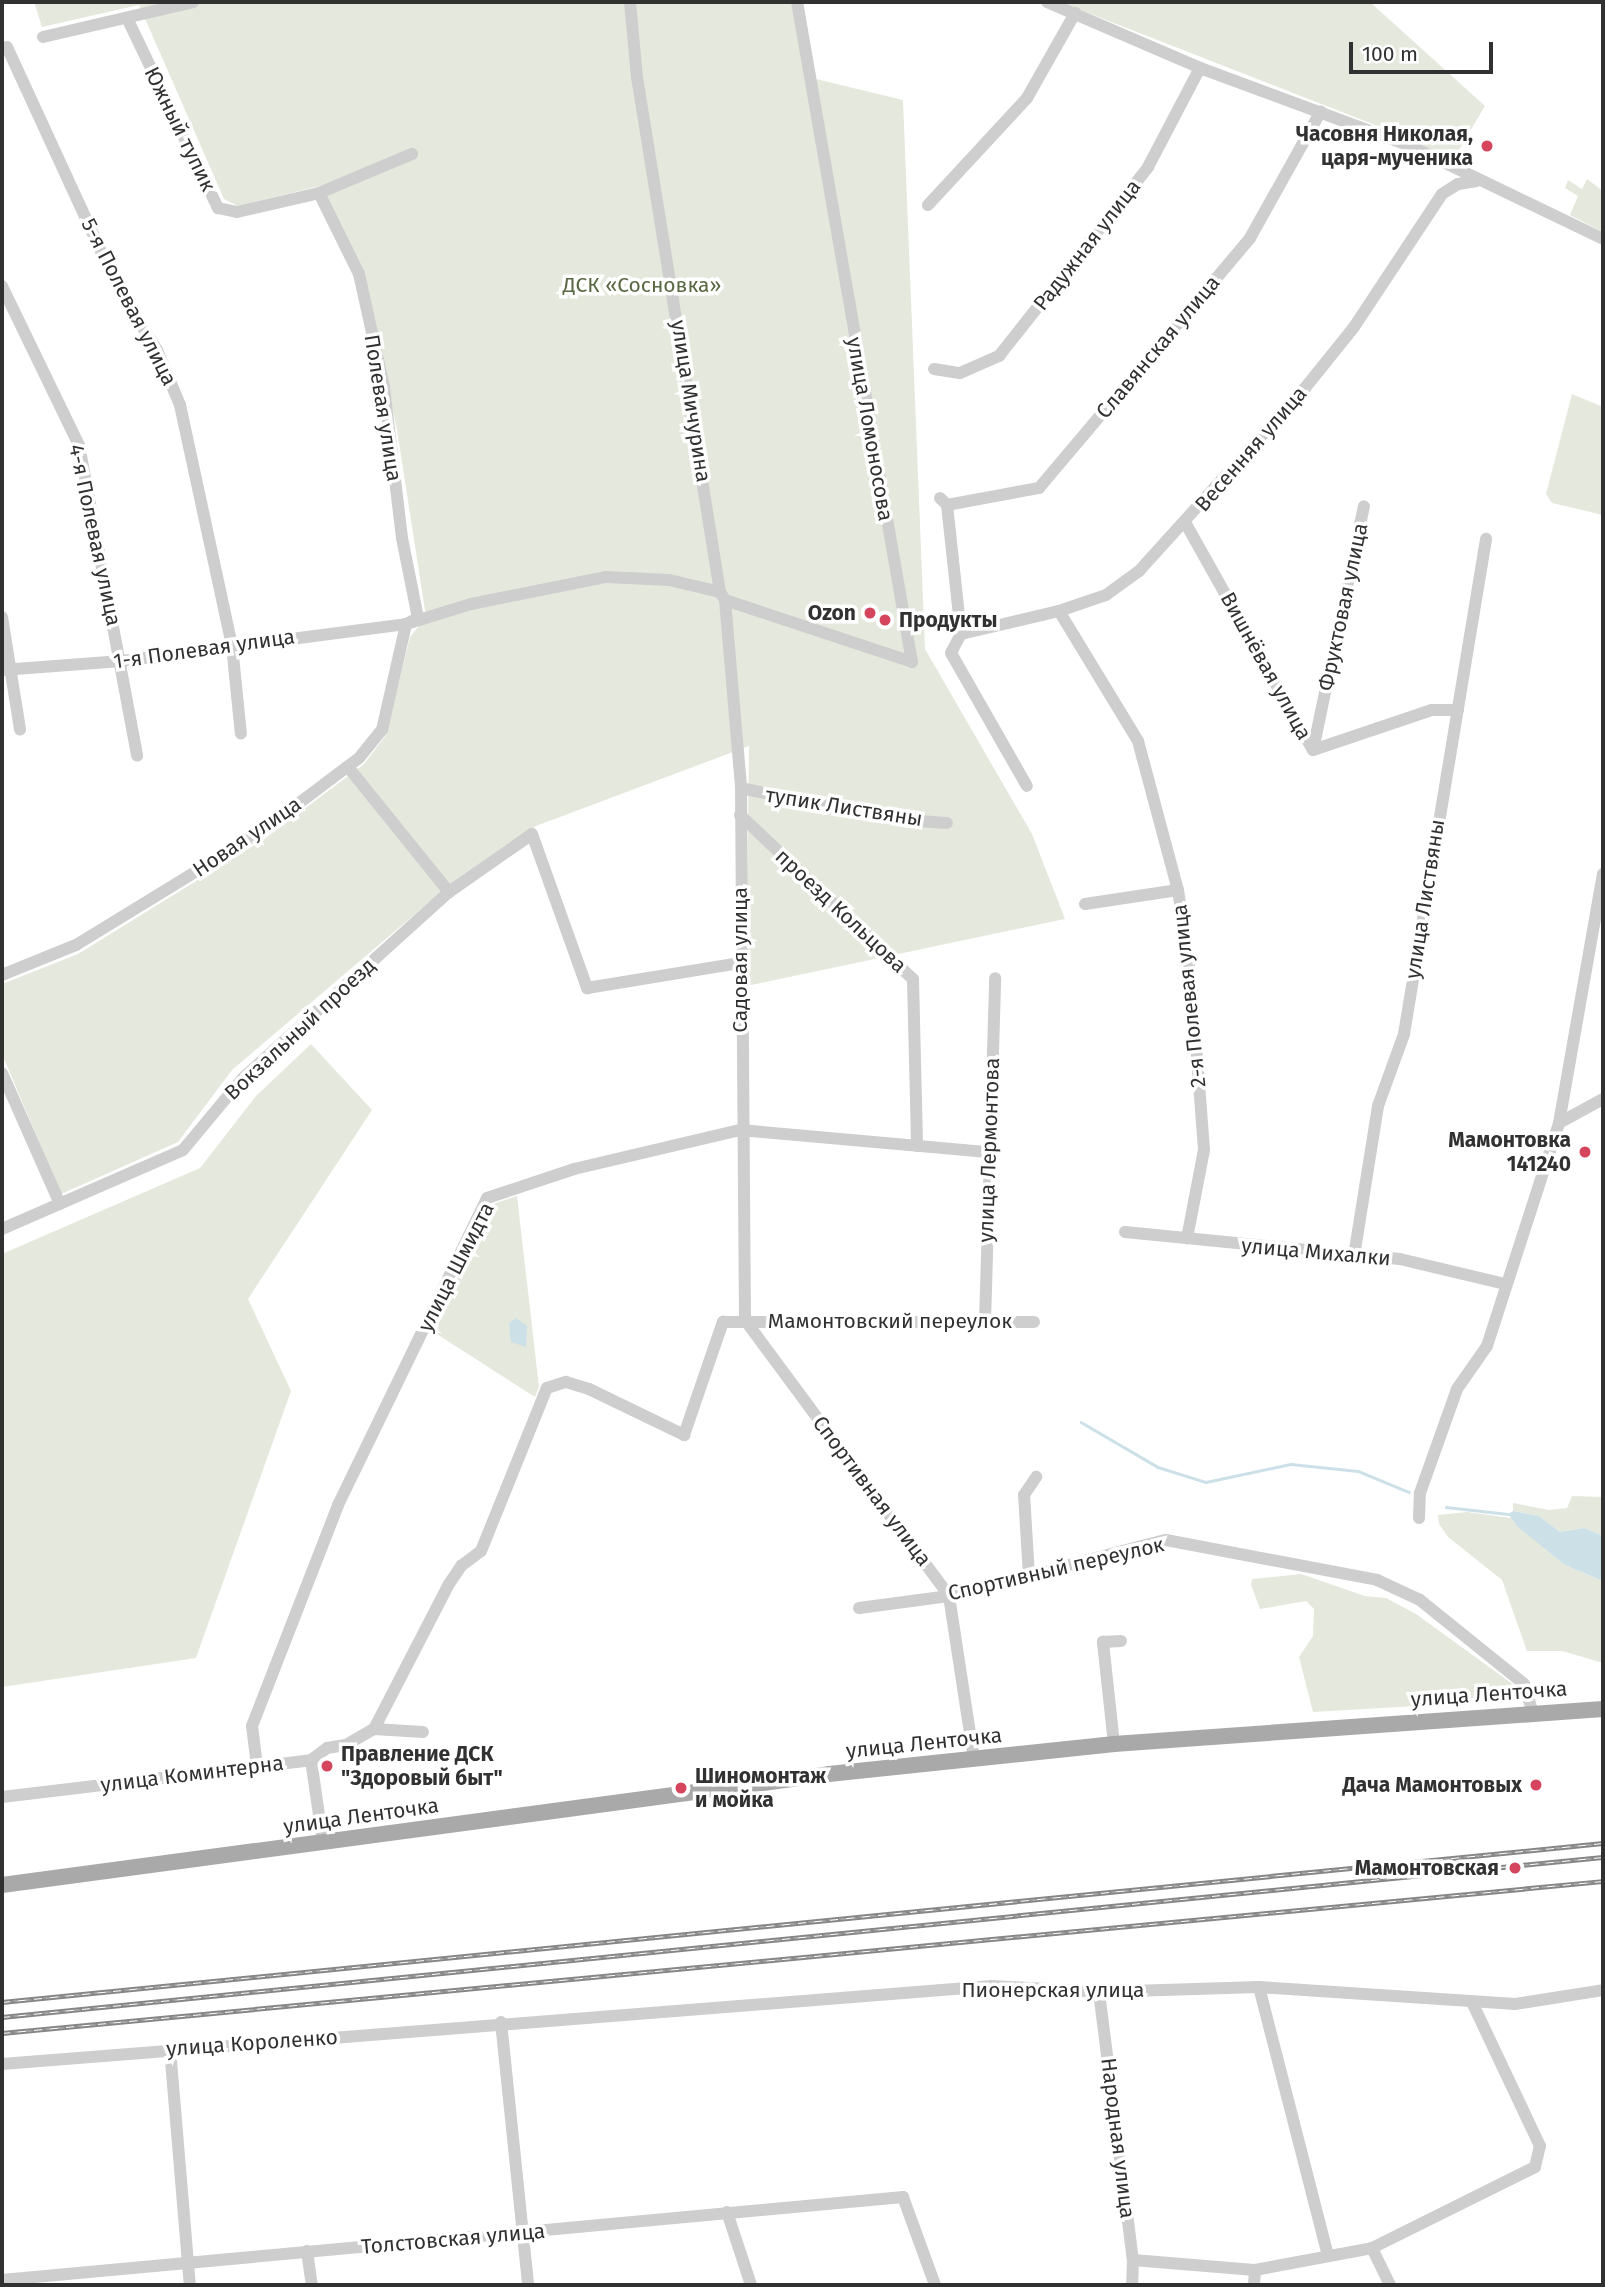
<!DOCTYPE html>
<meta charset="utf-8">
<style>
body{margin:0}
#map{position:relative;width:1605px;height:2287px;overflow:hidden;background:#fff;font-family:"Fira Sans",sans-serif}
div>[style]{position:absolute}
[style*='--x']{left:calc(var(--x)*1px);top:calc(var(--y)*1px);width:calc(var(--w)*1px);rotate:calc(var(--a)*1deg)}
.green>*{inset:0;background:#e5e9dd}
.water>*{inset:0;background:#cce0e8}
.stream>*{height:2.5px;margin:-1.25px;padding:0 1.25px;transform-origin:1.25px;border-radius:1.25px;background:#cce0e8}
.minor>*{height:12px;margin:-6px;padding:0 6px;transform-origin:6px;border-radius:6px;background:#cecece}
.major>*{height:16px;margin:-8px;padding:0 8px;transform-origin:8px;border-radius:8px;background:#a9a9a9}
.rail>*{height:5px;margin-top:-2.5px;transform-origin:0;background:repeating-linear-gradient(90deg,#fff 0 8px,#868686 0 16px);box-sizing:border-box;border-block:2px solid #868686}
.dots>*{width:19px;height:19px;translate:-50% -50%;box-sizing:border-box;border:4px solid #fff;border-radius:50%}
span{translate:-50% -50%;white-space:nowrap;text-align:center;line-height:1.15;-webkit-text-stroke:7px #fff;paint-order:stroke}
.street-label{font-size:21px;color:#313131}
.poi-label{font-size:21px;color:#313131;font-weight:700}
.right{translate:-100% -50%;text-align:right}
.left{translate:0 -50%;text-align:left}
.park-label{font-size:21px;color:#586942}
.frame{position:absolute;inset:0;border:4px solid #313131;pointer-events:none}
.scale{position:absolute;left:1349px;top:42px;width:144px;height:32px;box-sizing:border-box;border:4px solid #313131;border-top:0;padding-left:9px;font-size:21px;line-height:24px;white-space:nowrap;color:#313131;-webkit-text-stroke:5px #fff;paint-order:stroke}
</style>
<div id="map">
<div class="green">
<i style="clip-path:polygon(34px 2px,803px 2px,816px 79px,903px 100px,925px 649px,1032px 834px,1065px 919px,746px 986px,749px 746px,536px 826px,448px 886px,232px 1070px,178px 1142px,61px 1194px,2px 1054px,2px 984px,78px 954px,264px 839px,364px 764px,386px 735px,410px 637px,426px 617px,397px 430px,364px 271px,320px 186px,238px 206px,224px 199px,139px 5px,42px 27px)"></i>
<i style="clip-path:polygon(1060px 2px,1370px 2px,1485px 106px,1453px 160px,1370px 123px)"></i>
<i style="clip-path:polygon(1587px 179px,1603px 191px,1603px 232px,1570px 215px,1578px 196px,1565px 188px,1568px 180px,1582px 189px)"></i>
<i style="clip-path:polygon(1572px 394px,1603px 407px,1603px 515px,1552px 503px,1546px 494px)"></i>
<i style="clip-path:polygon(311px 1044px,372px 1110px,248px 1299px,291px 1391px,196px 1658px,2px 1687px,2px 1254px,200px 1168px,256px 1096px)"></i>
<i style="clip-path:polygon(517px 1196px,539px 1387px,535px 1397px,432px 1331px,493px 1204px)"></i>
<i style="clip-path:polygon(1572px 1496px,1603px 1497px,1603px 1536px,1584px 1528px,1560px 1532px,1539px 1516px,1513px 1511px,1513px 1503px,1549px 1510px,1567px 1508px)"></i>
<i style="clip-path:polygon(1467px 1512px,1511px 1518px,1565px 1565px,1603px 1581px,1603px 1663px,1562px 1651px,1527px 1651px,1502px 1580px,1448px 1537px,1439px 1524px,1438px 1515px)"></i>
<i style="clip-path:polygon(1301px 1574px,1365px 1596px,1386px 1598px,1416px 1614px,1514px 1685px,1521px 1700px,1313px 1712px,1299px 1657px,1313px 1636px,1314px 1609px,1306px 1601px,1260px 1609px,1251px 1585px,1252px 1579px)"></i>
</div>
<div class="water">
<i style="clip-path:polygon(516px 1318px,527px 1326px,526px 1347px,511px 1342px,509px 1323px)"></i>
<i style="clip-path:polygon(1513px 1511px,1539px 1516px,1560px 1532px,1584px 1528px,1603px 1536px,1603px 1581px,1565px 1565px,1517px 1526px,1508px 1514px)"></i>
</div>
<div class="stream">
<i style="--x:1081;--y:1422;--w:89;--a:30.3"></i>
<i style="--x:1158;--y:1467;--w:50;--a:17.4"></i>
<i style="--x:1206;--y:1482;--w:87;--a:-12"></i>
<i style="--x:1291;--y:1464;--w:67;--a:6"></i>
<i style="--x:1358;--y:1471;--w:55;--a:22.4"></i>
<i style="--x:1446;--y:1507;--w:62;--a:6.4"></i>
</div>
<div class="minor">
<i style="--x:630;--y:2;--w:75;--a:84.7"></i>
<i style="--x:637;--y:77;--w:522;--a:80.84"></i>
<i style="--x:1047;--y:2;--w:167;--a:23.3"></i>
<i style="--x:1200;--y:68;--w:222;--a:20.3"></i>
<i style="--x:1408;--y:145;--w:216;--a:25.7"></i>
<i style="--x:127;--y:18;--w:211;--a:64.4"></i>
<i style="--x:218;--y:208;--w:19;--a:12"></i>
<i style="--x:237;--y:212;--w:84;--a:-13"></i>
<i style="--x:319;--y:193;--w:101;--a:-22.8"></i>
<i style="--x:43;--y:37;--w:154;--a:-13.1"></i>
<i style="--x:7;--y:47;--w:268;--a:65.3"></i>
<i style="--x:119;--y:290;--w:71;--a:57.7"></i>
<i style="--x:157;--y:350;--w:60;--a:67.3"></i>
<i style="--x:180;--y:405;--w:247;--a:77.8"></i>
<i style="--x:232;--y:646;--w:88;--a:84.2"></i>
<i style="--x:319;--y:193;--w:90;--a:63.7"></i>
<i style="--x:359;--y:274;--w:116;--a:77.5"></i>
<i style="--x:384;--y:387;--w:152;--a:83.2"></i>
<i style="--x:402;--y:538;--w:82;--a:78.7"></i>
<i style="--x:418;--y:618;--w:9;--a:153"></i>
<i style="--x:928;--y:205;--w:146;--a:-47.2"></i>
<i style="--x:1027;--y:98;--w:98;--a:-60.5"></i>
<i style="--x:2;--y:286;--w:177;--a:64.2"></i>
<i style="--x:79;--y:445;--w:316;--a:79.4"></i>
<i style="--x:934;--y:369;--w:26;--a:9"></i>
<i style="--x:960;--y:373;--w:43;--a:-23.6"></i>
<i style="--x:999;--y:356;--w:241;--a:-51.7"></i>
<i style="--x:1148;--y:167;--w:112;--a:-62.3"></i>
<i style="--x:940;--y:498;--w:10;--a:45"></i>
<i style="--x:947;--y:505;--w:94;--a:-10.5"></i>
<i style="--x:1039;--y:488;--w:327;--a:-49.8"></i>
<i style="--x:1250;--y:238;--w:145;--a:-60.8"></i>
<i style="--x:947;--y:505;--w:130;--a:83.8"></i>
<i style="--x:1186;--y:524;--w:259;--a:60.7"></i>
<i style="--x:1313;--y:750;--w:126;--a:-18.6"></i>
<i style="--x:1432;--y:710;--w:26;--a:0"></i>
<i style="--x:725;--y:600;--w:197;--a:18.3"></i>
<i style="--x:912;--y:662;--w:670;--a:-99.88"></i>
<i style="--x:725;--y:600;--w:189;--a:85.1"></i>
<i style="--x:741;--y:788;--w:532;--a:89.57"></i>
<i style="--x:1059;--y:611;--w:152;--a:58.7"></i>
<i style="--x:1138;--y:741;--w:154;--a:75"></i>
<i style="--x:1178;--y:890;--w:88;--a:81.5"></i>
<i style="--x:1191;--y:977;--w:173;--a:85.7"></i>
<i style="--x:1204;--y:1150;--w:90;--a:100.9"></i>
<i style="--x:2;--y:617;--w:114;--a:80.9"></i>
<i style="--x:961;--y:634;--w:101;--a:-13.2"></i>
<i style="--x:1059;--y:611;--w:50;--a:-18.8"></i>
<i style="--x:1106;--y:595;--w:41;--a:-36"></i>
<i style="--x:1139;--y:571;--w:247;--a:-47.8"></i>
<i style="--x:1305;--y:388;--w:78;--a:-51.2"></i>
<i style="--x:1354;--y:327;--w:159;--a:-56.5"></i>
<i style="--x:1442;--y:194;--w:19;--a:-32"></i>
<i style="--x:1458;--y:184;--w:19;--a:-9"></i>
<i style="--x:961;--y:634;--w:21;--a:118"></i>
<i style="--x:951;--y:653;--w:153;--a:60.3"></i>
<i style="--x:2;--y:670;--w:120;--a:-4.3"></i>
<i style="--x:122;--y:661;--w:286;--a:-7.4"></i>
<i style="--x:406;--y:624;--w:68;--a:-17.1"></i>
<i style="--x:471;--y:604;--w:138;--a:-11.3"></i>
<i style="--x:606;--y:577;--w:63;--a:2.7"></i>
<i style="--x:669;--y:580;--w:52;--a:13.2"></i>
<i style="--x:720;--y:592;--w:9;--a:58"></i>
<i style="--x:1313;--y:750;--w:249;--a:-78.2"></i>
<i style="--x:348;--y:767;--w:161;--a:51.1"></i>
<i style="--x:741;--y:788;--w:153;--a:11.7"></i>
<i style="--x:891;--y:819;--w:56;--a:4.1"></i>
<i style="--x:740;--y:815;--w:238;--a:43.5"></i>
<i style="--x:913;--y:979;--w:167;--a:88.6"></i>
<i style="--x:1085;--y:904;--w:94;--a:-8.6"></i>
<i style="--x:2;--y:975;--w:80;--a:-22.1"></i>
<i style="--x:76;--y:945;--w:218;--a:-31.5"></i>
<i style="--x:262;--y:831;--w:121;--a:-37"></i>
<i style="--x:359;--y:758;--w:36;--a:-51"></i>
<i style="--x:382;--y:730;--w:109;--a:-77.2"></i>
<i style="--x:2;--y:1073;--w:143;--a:66.1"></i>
<i style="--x:1559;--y:1123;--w:50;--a:-28.6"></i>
<i style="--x:2;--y:1229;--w:197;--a:-23.6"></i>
<i style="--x:183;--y:1150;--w:94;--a:-50.2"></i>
<i style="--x:243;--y:1078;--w:278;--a:-42.1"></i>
<i style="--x:449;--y:892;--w:101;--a:-34.9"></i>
<i style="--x:532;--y:834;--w:164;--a:70.3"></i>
<i style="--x:587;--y:988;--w:154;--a:-9.3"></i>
<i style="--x:1125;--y:1232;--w:276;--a:5.6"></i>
<i style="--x:1400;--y:1259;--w:108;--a:13.4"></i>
<i style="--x:1354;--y:1256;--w:152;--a:-80.9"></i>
<i style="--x:1378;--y:1106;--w:77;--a:-70.1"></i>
<i style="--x:1404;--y:1034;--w:502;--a:-80.59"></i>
<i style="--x:745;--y:1320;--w:343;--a:53.5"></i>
<i style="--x:949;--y:1596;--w:165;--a:81.3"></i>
<i style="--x:985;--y:1322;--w:344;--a:-88.3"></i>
<i style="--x:1419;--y:1518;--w:25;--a:-88"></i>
<i style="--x:1420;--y:1493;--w:110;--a:-70.4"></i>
<i style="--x:1457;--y:1389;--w:52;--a:-55.1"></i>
<i style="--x:1487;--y:1346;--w:234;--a:-72.1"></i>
<i style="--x:1559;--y:1123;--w:253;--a:-80"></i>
<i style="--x:1029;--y:1576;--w:81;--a:-93.5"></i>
<i style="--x:1024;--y:1495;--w:22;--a:-56"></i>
<i style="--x:859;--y:1608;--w:91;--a:-7.6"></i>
<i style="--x:949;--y:1596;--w:224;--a:-14.5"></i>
<i style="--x:1166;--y:1540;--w:215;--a:10.7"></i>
<i style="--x:1377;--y:1580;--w:47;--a:24.9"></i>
<i style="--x:1420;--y:1600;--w:134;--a:38.9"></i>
<i style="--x:1524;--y:1684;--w:28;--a:73"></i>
<i style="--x:374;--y:1729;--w:163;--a:-62.7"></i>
<i style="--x:449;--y:1584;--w:22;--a:-56"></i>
<i style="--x:461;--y:1566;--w:25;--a:-37"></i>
<i style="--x:481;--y:1551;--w:176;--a:-68"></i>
<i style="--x:547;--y:1388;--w:20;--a:-18"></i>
<i style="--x:566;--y:1382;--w:24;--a:17"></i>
<i style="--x:589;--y:1389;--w:106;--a:25.8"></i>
<i style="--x:684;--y:1435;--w:120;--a:-71"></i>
<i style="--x:723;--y:1322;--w:311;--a:0"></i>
<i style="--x:1114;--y:1744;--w:103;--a:-96.2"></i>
<i style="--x:1103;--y:1642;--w:18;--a:-3"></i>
<i style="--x:311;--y:1760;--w:83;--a:81.7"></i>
<i style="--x:257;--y:1766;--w:40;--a:-97.1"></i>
<i style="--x:252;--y:1726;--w:237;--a:-68.7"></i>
<i style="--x:338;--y:1505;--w:341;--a:-64.1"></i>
<i style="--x:487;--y:1198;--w:92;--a:-18.4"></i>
<i style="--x:574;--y:1169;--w:171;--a:-13.2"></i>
<i style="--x:740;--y:1130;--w:249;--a:5.1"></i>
<i style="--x:2;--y:1797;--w:311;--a:-6.8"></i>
<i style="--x:311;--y:1760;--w:20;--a:-37"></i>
<i style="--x:327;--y:1748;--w:19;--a:-9"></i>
<i style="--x:346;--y:1745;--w:32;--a:-30"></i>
<i style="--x:374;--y:1729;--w:49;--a:3.5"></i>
<i style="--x:1259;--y:1987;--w:277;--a:75.6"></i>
<i style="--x:1099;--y:1992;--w:270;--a:82.8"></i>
<i style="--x:1133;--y:2260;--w:25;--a:92"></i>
<i style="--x:501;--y:2022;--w:264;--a:84.1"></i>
<i style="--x:170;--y:2049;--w:237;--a:85.2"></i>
<i style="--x:2;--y:2064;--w:993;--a:-4.5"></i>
<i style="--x:992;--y:1986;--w:107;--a:3.2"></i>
<i style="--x:1099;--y:1992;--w:160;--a:-1.8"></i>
<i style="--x:1259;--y:1987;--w:257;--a:3.8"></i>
<i style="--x:1515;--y:2004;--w:89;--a:-9"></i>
<i style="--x:727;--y:2212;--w:77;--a:71.8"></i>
<i style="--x:1372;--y:2248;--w:41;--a:64.1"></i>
<i style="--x:307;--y:2251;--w:34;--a:82"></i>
<i style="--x:1133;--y:2260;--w:122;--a:4.7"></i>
<i style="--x:1255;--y:2270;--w:119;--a:-10.6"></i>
<i style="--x:1372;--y:2248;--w:182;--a:-26.4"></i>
<i style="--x:1535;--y:2167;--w:22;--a:-77"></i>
<i style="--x:1540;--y:2146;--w:159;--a:-115.3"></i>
<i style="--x:2;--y:2280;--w:905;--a:-5.26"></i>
<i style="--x:903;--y:2197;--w:94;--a:70"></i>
<i style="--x:1254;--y:2285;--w:15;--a:-86"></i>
</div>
<div class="major">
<i style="--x:2;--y:1885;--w:834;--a:-7.64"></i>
<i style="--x:829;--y:1774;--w:287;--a:-6"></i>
<i style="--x:1114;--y:1744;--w:490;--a:-4.1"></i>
</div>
<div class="rail">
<i style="--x:2;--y:2002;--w:1609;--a:-5.67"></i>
<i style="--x:2;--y:2017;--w:1609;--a:-5.71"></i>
<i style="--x:2;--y:2033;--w:1608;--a:-5.42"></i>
</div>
<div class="dots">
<i style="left:1487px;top:146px;background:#d5455d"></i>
<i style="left:870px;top:613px;background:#d5455d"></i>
<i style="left:885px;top:620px;background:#d5455d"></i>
<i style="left:1585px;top:1152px;background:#d5455d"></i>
<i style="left:327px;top:1766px;background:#d5455d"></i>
<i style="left:1536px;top:1785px;background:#d5455d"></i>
<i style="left:681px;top:1788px;background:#d5455d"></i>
<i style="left:1515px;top:1868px;background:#d5455d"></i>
</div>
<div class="street-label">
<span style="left:180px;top:129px;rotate:64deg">Южный тупик</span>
<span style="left:1087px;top:245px;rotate:-52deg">Радужная улица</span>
<span style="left:129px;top:302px;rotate:63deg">5-я Полевая улица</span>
<span style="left:1158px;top:347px;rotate:-50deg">Славянская улица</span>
<span style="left:691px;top:401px;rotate:81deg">улица Мичурина</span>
<span style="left:383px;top:408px;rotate:81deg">Полевая улица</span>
<span style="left:870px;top:429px;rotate:80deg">улица Ломоносова</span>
<span style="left:1251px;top:449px;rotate:-49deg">Весенняя улица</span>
<span style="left:95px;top:535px;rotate:78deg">4-я Полевая улица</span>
<span style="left:1343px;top:607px;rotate:-78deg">Фруктовая улица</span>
<span style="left:204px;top:649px;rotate:-8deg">1-я Полевая улица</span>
<span style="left:1266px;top:666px;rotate:61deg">Вишнёвая улица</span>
<span style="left:844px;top:807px;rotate:9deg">тупик Листвяны</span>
<span style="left:247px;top:837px;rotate:-34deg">Новая улица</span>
<span style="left:1425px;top:899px;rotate:-81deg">улица Листвяны</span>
<span style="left:841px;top:911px;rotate:43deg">проезд Кольцова</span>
<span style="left:740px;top:960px;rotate:-90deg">Садовая улица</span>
<span style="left:1189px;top:996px;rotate:-96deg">2-я Полевая улица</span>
<span style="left:300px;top:1029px;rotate:-43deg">Вокзальный проезд</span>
<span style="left:989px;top:1150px;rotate:-88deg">улица Лермонтова</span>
<span style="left:1316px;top:1252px;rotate:5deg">улица Михалки</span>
<span style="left:456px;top:1267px;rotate:-63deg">улица Шмидта</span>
<span style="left:890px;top:1321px">Мамонтовский переулок</span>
<span style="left:872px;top:1491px;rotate:53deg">Спортивная улица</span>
<span style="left:1056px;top:1569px;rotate:-13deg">Спортивный переулок</span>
<span style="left:1489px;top:1694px;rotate:-4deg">улица Ленточка</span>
<span style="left:924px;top:1743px;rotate:-6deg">улица Ленточка</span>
<span style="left:192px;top:1774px;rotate:-7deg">улица Коминтерна</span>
<span style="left:361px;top:1816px;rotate:-8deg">улица Ленточка</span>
<span style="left:1053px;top:1990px">Пионерская улица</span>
<span style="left:252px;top:2043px;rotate:-4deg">улица Короленко</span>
<span style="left:1118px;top:2138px;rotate:83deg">Народная улица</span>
<span style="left:453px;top:2239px;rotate:-5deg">Толстовская улица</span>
</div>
<div class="poi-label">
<span class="right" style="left:1473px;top:146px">Часовня Николая,<br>царя-мученика</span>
<span class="right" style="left:856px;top:613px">Ozon</span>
<span class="left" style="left:899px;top:620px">Продукты</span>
<span class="right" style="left:1571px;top:1152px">Мамонтовка<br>141240</span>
<span class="left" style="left:341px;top:1766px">Правление ДСК<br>"Здоровый быт"</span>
<span class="left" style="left:695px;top:1788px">Шиномонтаж<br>и мойка</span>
<span class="right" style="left:1522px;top:1785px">Дача Мамонтовых</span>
<span class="right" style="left:1499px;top:1868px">Мамонтовская</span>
</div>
<div class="park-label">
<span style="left:642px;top:285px">ДСК «Сосновка»</span>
</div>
<div class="frame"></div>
<div class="scale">100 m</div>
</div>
